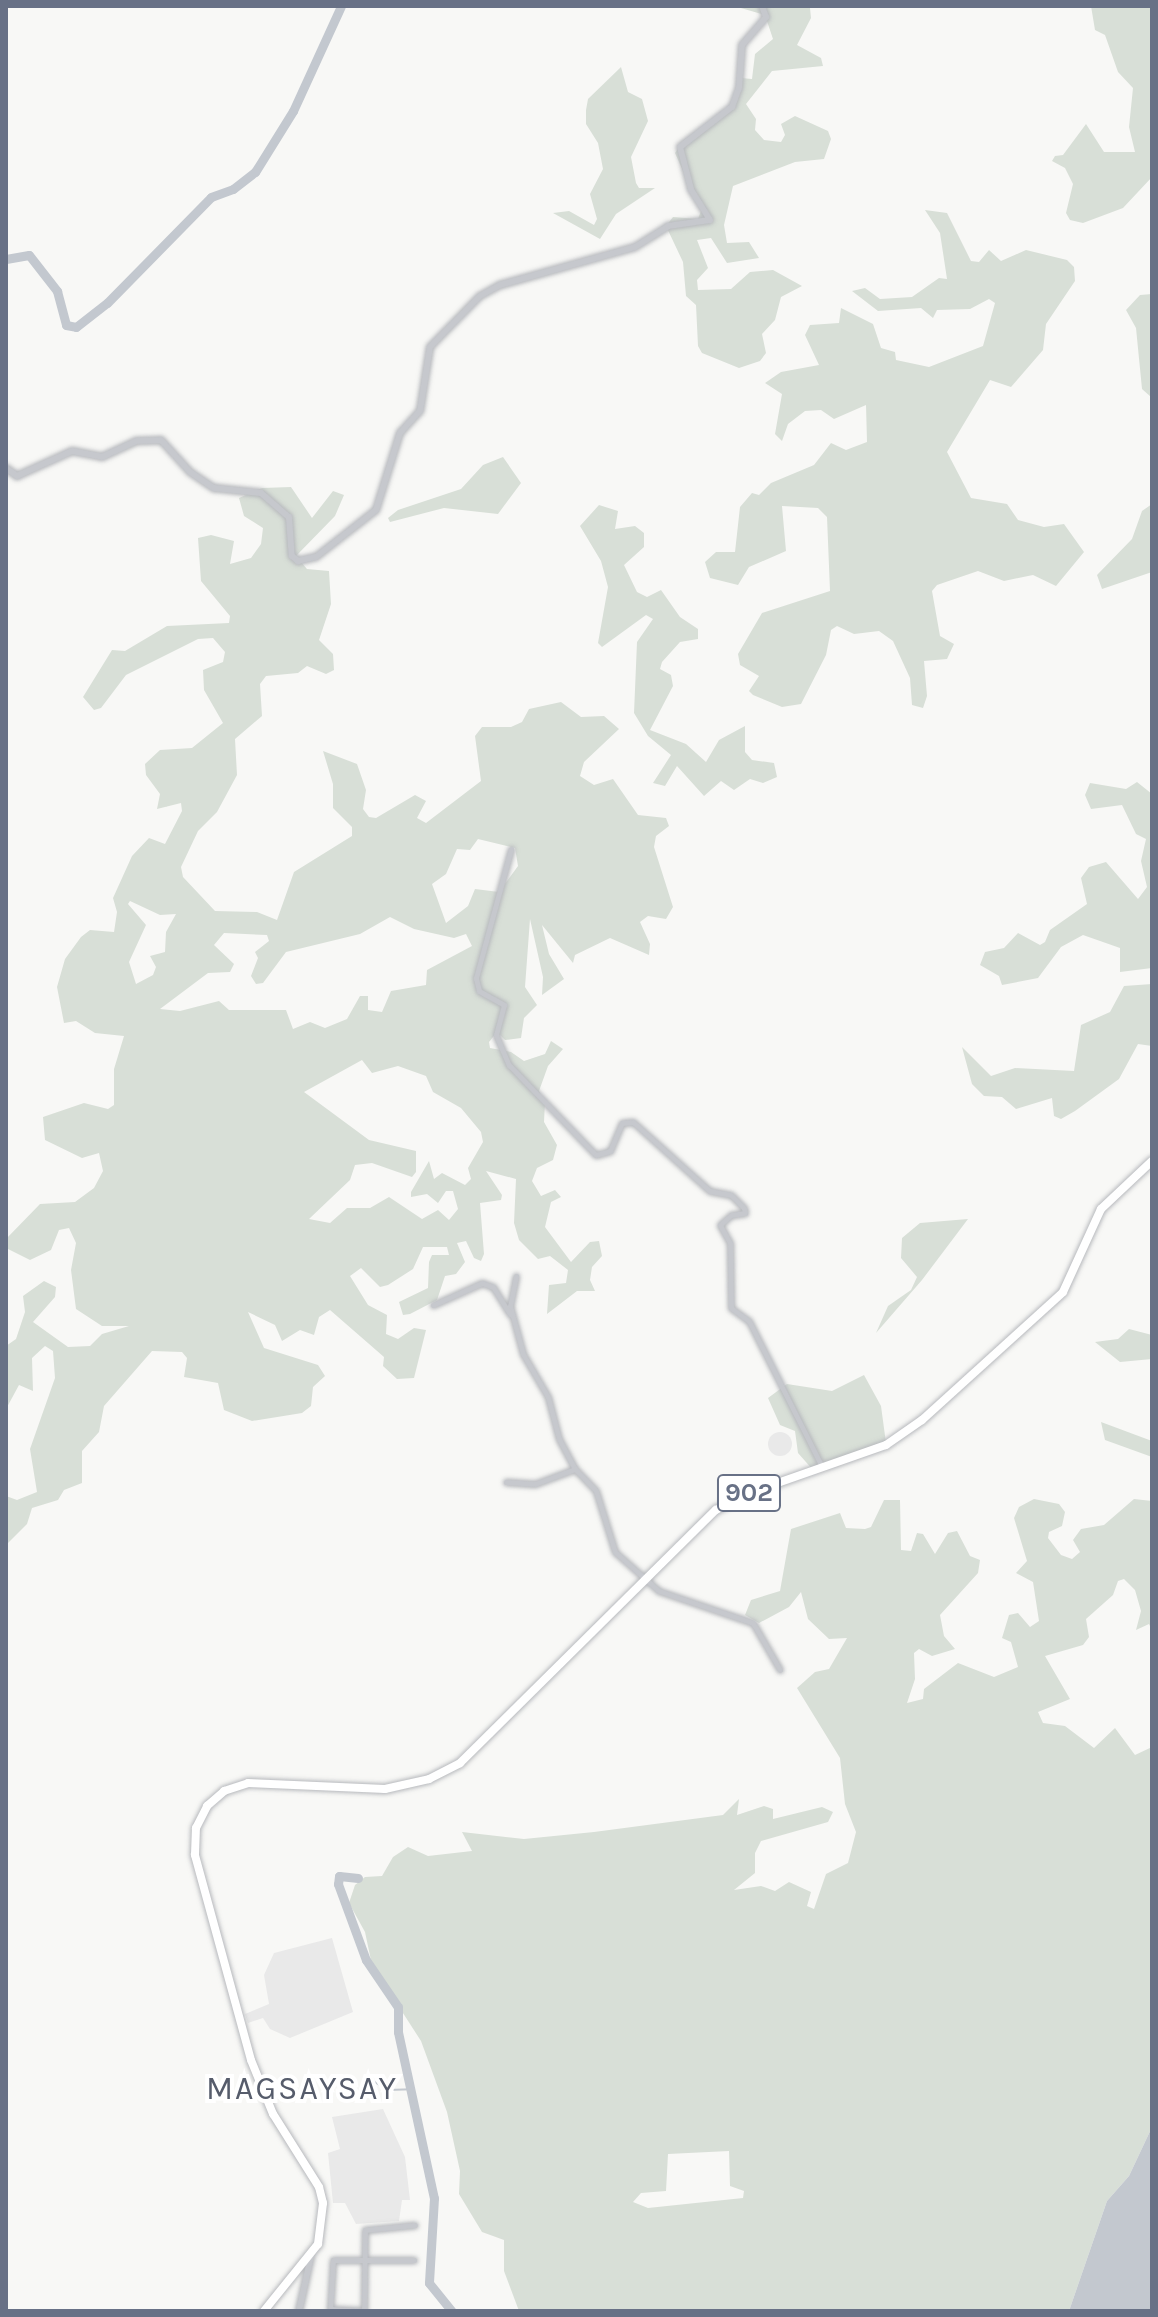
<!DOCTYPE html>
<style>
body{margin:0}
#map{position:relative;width:1158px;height:2317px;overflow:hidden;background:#f8f8f6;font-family:Karla,sans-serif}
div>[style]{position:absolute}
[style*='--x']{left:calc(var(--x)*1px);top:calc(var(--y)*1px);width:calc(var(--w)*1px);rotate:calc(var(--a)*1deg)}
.built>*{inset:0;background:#e9e9e9}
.round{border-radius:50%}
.green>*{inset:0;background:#d8dfd7}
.water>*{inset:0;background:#c3c8cf}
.stream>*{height:2px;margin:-1px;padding:0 1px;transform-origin:1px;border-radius:1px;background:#c3c8cf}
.river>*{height:9px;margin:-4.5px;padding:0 4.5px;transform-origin:4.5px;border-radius:4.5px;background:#c3c8cf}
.roads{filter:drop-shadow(0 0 2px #b7b9bd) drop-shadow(0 0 2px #b7b9bd)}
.minor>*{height:5px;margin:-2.5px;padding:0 2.5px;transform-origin:2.5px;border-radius:2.5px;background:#c6c8cd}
.tertiary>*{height:6px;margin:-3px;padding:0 3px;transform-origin:3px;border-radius:3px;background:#c6c8cd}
.trunk>*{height:8px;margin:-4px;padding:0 4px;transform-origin:4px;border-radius:4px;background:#fff}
span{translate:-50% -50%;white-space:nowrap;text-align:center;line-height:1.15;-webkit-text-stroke:8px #fff;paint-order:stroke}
.shield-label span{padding:2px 6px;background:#fff;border:2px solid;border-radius:6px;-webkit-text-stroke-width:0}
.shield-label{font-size:26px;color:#687186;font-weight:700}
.quarter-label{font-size:32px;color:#565c6b;letter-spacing:2px}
.frame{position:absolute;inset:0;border:8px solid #687186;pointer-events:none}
</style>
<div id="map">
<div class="built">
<i class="round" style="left:768px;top:1432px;width:24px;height:24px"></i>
<i style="clip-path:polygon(332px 1938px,353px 2012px,290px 2038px,270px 2029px,263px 2018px,248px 2023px,245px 2014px,269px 2004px,264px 1975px,274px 1953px)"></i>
<i style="clip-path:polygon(383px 2109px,405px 2157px,410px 2200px,402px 2200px,399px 2221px,356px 2224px,345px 2203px,333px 2203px,328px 2153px,340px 2149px,332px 2117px)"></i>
</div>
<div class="green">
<i style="clip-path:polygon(734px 6px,810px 8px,811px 18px,797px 45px,821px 58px,823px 66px,772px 71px,746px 104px,756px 119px,755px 130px,764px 140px,781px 142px,785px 135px,781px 124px,795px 116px,828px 131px,831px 139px,824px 159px,795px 162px,733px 186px,724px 225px,727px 243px,749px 242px,759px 258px,727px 263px,711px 238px,697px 240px,708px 268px,697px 280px,698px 290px,731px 289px,750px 272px,773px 270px,802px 286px,781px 297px,775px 320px,762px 334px,766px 353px,760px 361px,739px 368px,702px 353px,698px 346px,696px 305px,686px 296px,683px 262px,666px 226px,673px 217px,698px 219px,701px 211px,675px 153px,684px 140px,732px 104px,741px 78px,752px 79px,755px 54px,773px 39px,765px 15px)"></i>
<i style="clip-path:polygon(1091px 6px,1152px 6px,1152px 177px,1123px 208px,1083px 223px,1070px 220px,1066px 213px,1073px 184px,1065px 168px,1052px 161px,1055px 156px,1063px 155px,1086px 124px,1104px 152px,1135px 152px,1129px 127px,1133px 88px,1118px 72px,1105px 35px,1095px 30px)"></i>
<i style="clip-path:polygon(621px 67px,628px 92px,642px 99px,648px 121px,631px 157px,636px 183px,639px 188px,655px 188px,616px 214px,600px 239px,553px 213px,569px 211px,594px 225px,597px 219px,590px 194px,603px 169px,598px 143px,586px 124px,586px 110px,588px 99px)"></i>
<i style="clip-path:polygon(925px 210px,947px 213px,971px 261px,979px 262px,989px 250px,1001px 261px,1026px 250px,1067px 260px,1074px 267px,1075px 281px,1046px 324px,1043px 350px,1011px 387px,990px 380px,947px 452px,971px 498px,1007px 504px,1018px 520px,1044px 527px,1064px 524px,1084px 552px,1056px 586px,1033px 575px,1004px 581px,978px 571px,937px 585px,932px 591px,940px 636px,954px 644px,947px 659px,924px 661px,927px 696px,923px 708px,912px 705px,910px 678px,893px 641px,879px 631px,854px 634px,837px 626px,831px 630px,826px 655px,801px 704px,782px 707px,753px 695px,749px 691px,759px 676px,740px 665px,738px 654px,762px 613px,830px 591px,827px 517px,818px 508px,782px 506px,786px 551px,749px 567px,738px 585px,710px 578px,705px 562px,716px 552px,735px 552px,740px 507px,752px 493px,759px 495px,771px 483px,814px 465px,831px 443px,846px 450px,867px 442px,866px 405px,834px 419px,821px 410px,805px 411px,788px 424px,782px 441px,775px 434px,782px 394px,765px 383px,781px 372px,819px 365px,805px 335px,810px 325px,839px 323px,841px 308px,873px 324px,881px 348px,895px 352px,896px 360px,929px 367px,983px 346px,995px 303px,989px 299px,970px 309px,937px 310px,933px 318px,921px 308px,878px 311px,852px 291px,865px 288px,880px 299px,912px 297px,939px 278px,947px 279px,940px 233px)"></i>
<i style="clip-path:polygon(1152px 294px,1152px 396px,1151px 397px,1142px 389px,1136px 328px,1126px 310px,1140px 295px)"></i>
<i style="clip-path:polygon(503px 457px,521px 483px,498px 514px,444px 508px,390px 522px,388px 518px,398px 510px,461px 489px,483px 465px)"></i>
<i style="clip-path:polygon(evenodd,291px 487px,312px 518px,333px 491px,344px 495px,335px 516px,296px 556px,307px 569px,329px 571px,331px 604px,319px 640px,333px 654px,334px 670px,326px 674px,307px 666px,298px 673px,266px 676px,260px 684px,262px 716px,235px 739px,237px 775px,217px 812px,198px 831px,181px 867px,183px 877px,215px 911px,257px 912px,277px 920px,294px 872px,352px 836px,352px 827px,333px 808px,333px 784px,323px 751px,357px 764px,366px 790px,363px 809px,369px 817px,376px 818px,415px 795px,426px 801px,417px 818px,426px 823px,481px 781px,475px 736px,482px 727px,511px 727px,522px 722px,529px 709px,561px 702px,581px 717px,604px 716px,619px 729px,584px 762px,580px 776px,594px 785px,613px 779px,638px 815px,666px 818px,669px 826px,656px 836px,654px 847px,673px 907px,666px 919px,648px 916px,640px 922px,650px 944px,649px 955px,610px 938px,575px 955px,573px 963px,542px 925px,549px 954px,564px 979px,542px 995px,543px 977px,530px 919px,525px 987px,537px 1005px,524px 1018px,521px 1038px,505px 1040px,497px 1032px,489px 1042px,490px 1048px,511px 1052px,524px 1061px,545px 1054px,551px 1041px,563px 1049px,548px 1066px,539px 1091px,545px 1102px,544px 1122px,557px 1145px,553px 1160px,537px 1168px,532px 1181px,541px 1196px,555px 1190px,561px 1197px,551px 1202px,545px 1227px,571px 1262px,590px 1242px,599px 1241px,602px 1256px,592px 1267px,590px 1280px,595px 1291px,577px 1291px,547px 1314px,549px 1285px,566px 1283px,568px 1270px,550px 1256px,538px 1259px,519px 1240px,514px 1223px,516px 1179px,486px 1171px,502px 1195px,501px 1200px,480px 1203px,484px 1254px,481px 1261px,474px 1258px,466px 1241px,457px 1243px,465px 1262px,456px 1274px,445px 1276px,437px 1300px,410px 1314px,403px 1315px,399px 1302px,428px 1288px,429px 1262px,432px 1255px,449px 1255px,447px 1247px,423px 1247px,413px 1269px,388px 1285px,380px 1287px,361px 1268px,350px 1276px,368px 1305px,387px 1315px,386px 1334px,398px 1339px,414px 1328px,426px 1330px,414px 1378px,397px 1379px,383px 1366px,384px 1357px,330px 1310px,319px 1317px,314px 1335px,300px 1330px,282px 1341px,275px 1325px,248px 1312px,264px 1348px,318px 1365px,325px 1376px,313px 1387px,311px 1406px,302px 1413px,252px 1421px,224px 1410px,218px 1383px,184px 1377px,187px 1358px,182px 1352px,152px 1351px,104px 1406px,99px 1432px,82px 1451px,82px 1483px,64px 1490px,58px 1500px,32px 1508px,27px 1524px,8px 1543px,6px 1568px,6px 1496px,17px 1500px,37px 1492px,30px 1449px,55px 1378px,53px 1351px,45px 1346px,32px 1358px,33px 1391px,19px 1385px,6px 1409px,6px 1346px,16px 1339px,25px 1312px,23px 1296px,44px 1281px,56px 1287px,55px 1297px,33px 1322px,68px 1347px,90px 1346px,102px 1334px,129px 1326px,102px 1326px,76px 1309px,71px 1270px,76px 1243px,69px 1228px,59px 1230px,51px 1250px,30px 1260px,6px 1248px,6px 1239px,40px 1204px,75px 1202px,94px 1188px,103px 1171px,99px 1153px,82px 1158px,45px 1140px,43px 1117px,84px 1103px,108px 1109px,114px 1105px,114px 1069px,124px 1036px,95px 1033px,76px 1021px,64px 1023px,57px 987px,65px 959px,81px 937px,90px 930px,114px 932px,117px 912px,113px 898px,132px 856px,149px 838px,165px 844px,182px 811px,181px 803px,157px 809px,160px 794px,146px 775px,145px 764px,160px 750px,192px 748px,223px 723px,204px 690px,203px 670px,223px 662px,225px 652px,213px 638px,198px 639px,126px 675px,101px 708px,94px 710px,83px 697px,112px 650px,125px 651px,167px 626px,229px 623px,230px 616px,201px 581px,198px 538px,211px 535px,234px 541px,230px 564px,251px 558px,261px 544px,263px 528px,244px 516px,239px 498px,262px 488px,291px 487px,478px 839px,515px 848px,518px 866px,499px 892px,475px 889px,468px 906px,446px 923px,432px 884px,446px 874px,457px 849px,470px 850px,478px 839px,291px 487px,130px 901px,160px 915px,176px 914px,166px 932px,165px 952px,150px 956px,156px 967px,153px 975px,136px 984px,129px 962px,146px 925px,128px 904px,130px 901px,291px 487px,390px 917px,414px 929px,454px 938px,466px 934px,472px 946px,427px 970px,426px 985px,391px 991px,382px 1012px,368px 1010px,368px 996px,360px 996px,347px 1019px,325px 1028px,310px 1022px,293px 1029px,286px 1010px,229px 1010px,219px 1001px,180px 1011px,160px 1009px,208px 973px,230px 972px,234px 964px,214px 945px,224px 933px,267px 935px,269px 941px,255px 952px,258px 958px,251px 976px,256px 984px,263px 983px,286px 952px,360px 934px,390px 917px,291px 487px,362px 1060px,372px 1073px,398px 1066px,426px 1076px,433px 1092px,461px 1108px,481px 1132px,483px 1142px,468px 1168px,471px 1179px,465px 1185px,442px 1173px,434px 1179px,429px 1161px,411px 1192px,411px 1197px,427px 1194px,438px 1203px,446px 1191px,453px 1191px,458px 1209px,449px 1220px,438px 1210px,422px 1219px,389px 1197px,370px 1208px,347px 1208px,330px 1223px,309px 1219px,350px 1180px,355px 1165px,372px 1163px,412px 1177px,416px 1172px,416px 1151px,369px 1140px,304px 1092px,362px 1060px)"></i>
<i style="clip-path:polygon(1152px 504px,1152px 572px,1102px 589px,1097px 575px,1132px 539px,1142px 511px)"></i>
<i style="clip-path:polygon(599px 505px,618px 511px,615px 529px,635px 526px,644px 533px,644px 547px,624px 565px,637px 592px,647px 597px,661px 590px,680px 617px,698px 629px,698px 639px,680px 642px,662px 662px,660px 669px,671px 675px,673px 686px,650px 730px,686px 744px,706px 762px,719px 740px,745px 726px,745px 752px,752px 760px,774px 763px,777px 777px,763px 783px,750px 779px,734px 790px,721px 781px,704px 796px,677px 766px,665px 786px,653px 783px,671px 755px,648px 736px,634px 713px,637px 642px,653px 619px,646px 615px,602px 647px,598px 643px,608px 587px,601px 561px,580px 526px)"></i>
<i style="clip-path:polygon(1137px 782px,1152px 794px,1152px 968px,1120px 972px,1120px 948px,1083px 935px,1061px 947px,1038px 978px,1002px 985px,999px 976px,980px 965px,985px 952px,1004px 948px,1018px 933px,1040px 945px,1045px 942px,1050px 930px,1087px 904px,1081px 878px,1089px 867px,1106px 862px,1138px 899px,1147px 887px,1141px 861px,1146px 839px,1136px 834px,1122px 805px,1091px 809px,1085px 795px,1090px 783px,1126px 789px)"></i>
<i style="clip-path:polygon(1152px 984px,1152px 1046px,1138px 1044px,1119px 1079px,1075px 1111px,1061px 1119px,1054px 1116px,1052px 1098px,1016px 1109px,1002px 1097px,984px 1096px,972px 1084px,962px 1047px,991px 1076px,1015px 1068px,1074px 1071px,1081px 1025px,1110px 1012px,1124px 986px)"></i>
<i style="clip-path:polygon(968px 1219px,922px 1280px,876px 1333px,888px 1306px,911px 1290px,917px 1277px,901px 1258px,902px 1238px,920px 1223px)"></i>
<i style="clip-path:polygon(1129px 1329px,1152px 1335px,1152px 1359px,1120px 1362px,1095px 1342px,1118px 1339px)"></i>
<i style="clip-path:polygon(864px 1375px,881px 1406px,886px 1443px,813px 1470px,798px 1453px,795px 1431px,780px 1425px,768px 1398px,787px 1384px,832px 1391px)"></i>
<i style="clip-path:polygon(1101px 1422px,1152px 1441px,1152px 1457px,1105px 1440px)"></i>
<i style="clip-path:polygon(evenodd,1034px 1499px,1059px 1504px,1065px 1512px,1062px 1526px,1049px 1532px,1048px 1538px,1061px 1555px,1072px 1559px,1080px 1552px,1073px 1540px,1081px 1529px,1104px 1525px,1134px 1499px,1152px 1501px,1152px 1630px,1149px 1624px,1136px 1630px,1141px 1611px,1135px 1590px,1124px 1579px,1118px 1581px,1113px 1595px,1086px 1619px,1089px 1637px,1083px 1645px,1045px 1656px,1070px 1699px,1038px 1712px,1043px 1723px,1065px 1726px,1094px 1748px,1115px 1728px,1135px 1755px,1152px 1747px,1152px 2127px,1129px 2176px,1107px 2201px,1069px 2311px,519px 2311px,504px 2271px,504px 2240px,482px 2232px,459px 2194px,460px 2171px,447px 2112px,421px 2041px,372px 1965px,365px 1932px,349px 1903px,355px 1885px,365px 1877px,382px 1876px,393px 1857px,408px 1847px,428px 1856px,472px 1851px,462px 1832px,524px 1839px,594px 1832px,723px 1815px,739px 1799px,737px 1815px,764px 1806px,773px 1809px,773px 1819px,822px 1807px,833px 1812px,828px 1822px,761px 1841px,755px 1853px,755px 1873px,734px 1890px,761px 1886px,775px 1891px,789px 1882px,811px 1892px,807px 1906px,814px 1909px,826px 1874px,848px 1863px,856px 1832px,845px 1804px,840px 1758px,797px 1688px,815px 1672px,829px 1669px,847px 1638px,829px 1639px,808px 1619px,801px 1592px,789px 1607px,759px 1623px,745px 1615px,751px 1600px,780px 1591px,791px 1529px,840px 1513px,846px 1528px,865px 1529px,871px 1527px,884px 1500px,900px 1500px,901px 1550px,911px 1551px,917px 1533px,923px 1534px,935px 1554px,948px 1533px,957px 1531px,970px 1556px,980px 1560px,978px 1573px,940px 1615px,944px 1636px,955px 1649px,932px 1656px,919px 1649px,914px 1653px,915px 1679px,907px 1703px,923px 1699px,924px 1689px,958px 1663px,994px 1677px,1018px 1667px,1011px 1642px,1002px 1638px,1009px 1615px,1018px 1613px,1030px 1627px,1039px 1621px,1033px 1582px,1016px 1573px,1027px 1561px,1014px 1518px,1019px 1507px,1034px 1499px,729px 2151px,730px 2186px,744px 2191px,743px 2198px,648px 2208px,633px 2202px,641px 2193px,666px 2191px,668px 2154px,729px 2151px)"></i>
</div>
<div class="water">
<i style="clip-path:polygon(1152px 2127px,1152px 2311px,1069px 2311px,1107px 2201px,1129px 2176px)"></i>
</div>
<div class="stream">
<i style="--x:368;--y:2078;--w:23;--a:31"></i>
<i style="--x:388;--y:2090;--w:23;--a:-2"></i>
</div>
<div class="river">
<i style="--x:6;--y:259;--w:23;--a:-10"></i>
<i style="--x:29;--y:255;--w:46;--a:52.1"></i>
<i style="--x:57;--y:291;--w:35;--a:75"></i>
<i style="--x:66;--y:325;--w:10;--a:11"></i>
<i style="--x:76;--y:327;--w:39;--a:-38"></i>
<i style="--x:107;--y:303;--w:148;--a:-45.5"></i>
<i style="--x:211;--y:197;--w:23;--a:-20"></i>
<i style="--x:233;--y:189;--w:28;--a:-38"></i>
<i style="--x:255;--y:172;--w:72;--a:-58.1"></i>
<i style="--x:293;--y:111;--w:115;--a:-65.4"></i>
<i style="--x:358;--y:1878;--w:19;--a:-174"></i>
<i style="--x:339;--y:1876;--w:8;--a:97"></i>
<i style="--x:338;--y:1884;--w:81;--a:69.8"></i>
<i style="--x:366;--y:1960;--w:57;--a:55.8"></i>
<i style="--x:398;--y:2007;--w:25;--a:90"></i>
<i style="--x:398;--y:2032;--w:170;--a:77.8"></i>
<i style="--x:434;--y:2198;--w:85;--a:93.4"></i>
<i style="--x:429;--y:2283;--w:36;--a:51"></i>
</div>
<div class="roads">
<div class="minor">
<i style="--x:511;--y:849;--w:134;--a:105.2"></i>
<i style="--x:476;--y:978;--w:13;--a:77"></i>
<i style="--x:479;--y:991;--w:29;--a:29"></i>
<i style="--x:504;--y:1005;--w:31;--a:105"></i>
<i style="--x:496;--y:1035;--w:33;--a:67"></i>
<i style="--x:509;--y:1065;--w:125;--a:46"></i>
<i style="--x:596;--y:1155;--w:15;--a:-16"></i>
<i style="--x:610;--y:1151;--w:30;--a:-67"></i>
<i style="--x:622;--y:1123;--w:11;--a:-5"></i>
<i style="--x:633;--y:1122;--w:103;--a:41.9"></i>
<i style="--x:710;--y:1191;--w:21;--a:11"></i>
<i style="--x:731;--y:1195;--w:18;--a:45"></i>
<i style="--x:744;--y:1208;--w:5;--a:79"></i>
<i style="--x:745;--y:1213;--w:14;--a:172"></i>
<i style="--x:731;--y:1215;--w:15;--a:138"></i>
<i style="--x:720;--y:1225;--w:21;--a:61"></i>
<i style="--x:730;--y:1243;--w:65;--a:89.1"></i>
<i style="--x:731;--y:1308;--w:22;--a:36"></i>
<i style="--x:749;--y:1321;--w:163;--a:63.4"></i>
<i style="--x:516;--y:1276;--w:31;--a:101"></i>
<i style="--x:510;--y:1306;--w:50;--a:74.8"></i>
<i style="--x:523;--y:1354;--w:50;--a:59.8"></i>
<i style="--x:548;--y:1397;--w:43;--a:75.3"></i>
<i style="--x:559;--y:1439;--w:34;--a:62"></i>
<i style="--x:575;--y:1469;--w:30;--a:46"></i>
<i style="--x:596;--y:1491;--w:64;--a:72.7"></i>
<i style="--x:615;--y:1552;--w:59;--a:41.6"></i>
<i style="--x:659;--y:1591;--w:99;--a:18.8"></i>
<i style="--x:753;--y:1623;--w:54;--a:60.1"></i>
<i style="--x:433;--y:1305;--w:54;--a:-24.2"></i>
<i style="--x:482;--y:1283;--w:12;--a:20"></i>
<i style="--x:493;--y:1287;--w:32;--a:58"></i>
<i style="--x:506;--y:1482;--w:29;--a:4"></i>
<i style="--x:535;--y:1484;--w:43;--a:-20.6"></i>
<i style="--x:330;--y:2309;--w:34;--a:3"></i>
<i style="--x:330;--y:2311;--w:51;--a:-86.6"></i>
<i style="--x:333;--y:2260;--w:81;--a:0"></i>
<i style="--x:364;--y:2311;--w:81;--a:-89.3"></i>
<i style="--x:365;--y:2230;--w:50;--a:-5.7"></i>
</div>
<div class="tertiary">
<i style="--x:6;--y:468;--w:14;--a:36"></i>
<i style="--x:17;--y:476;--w:60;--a:-24.4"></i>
<i style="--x:72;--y:451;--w:31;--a:11"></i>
<i style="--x:102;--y:457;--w:38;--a:-25"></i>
<i style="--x:136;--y:441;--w:25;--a:-2"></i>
<i style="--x:161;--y:440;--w:43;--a:47.8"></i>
<i style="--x:190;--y:472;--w:29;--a:34"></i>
<i style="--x:214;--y:488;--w:47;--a:6.1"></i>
<i style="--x:261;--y:493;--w:37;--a:41"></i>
<i style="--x:289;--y:517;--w:39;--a:86"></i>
<i style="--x:292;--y:556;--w:8;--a:40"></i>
<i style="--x:298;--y:561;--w:18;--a:-13"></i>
<i style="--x:316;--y:557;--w:76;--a:-38.1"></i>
<i style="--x:376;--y:510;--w:81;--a:-72.7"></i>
<i style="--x:400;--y:433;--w:30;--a:-48"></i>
<i style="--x:420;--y:411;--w:65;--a:-81.1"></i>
<i style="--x:430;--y:347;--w:71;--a:-45.6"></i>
<i style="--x:480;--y:296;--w:23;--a:-29"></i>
<i style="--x:500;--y:285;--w:140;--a:-15.7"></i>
<i style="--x:635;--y:247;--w:39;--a:-32"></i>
<i style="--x:668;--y:226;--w:42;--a:-8.1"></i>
<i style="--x:710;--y:220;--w:36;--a:-122"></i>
<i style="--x:691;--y:189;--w:43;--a:-104.7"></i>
<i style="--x:680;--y:147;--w:66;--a:-37.6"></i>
<i style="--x:732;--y:107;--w:20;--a:-70"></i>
<i style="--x:739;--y:88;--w:43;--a:-86"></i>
<i style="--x:742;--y:45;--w:37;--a:-49"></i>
<i style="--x:766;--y:17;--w:12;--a:-110"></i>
<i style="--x:299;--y:2311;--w:56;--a:-77.7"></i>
</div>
<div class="trunk">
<i style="--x:264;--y:2311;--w:86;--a:-51.1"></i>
<i style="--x:318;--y:2244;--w:41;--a:-83"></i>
<i style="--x:323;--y:2203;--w:16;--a:-104"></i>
<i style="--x:319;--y:2187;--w:86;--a:-122.2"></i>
<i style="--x:273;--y:2114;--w:58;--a:-112.2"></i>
<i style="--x:251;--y:2060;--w:213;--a:-105.3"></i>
<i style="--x:195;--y:1855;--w:27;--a:-88"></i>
<i style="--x:196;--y:1828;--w:25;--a:-63"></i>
<i style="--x:207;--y:1806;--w:23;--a:-41"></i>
<i style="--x:224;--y:1791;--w:25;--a:-18"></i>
<i style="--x:248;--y:1783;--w:137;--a:2.5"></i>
<i style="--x:385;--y:1789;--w:45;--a:-12.8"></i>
<i style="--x:429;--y:1779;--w:35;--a:-27"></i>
<i style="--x:460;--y:1763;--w:360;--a:-44.7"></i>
<i style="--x:716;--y:1510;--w:37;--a:-27"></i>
<i style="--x:749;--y:1493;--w:145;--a:-19.3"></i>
<i style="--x:886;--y:1445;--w:44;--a:-34.8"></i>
<i style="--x:922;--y:1420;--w:190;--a:-42.2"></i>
<i style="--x:1063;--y:1292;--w:91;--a:-65.4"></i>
<i style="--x:1101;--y:1209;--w:70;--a:-43.3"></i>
</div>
</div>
<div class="shield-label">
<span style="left:749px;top:1493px">902</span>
</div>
<div class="quarter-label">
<span style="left:302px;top:2089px">MAGSAYSAY</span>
</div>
<div class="frame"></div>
</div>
